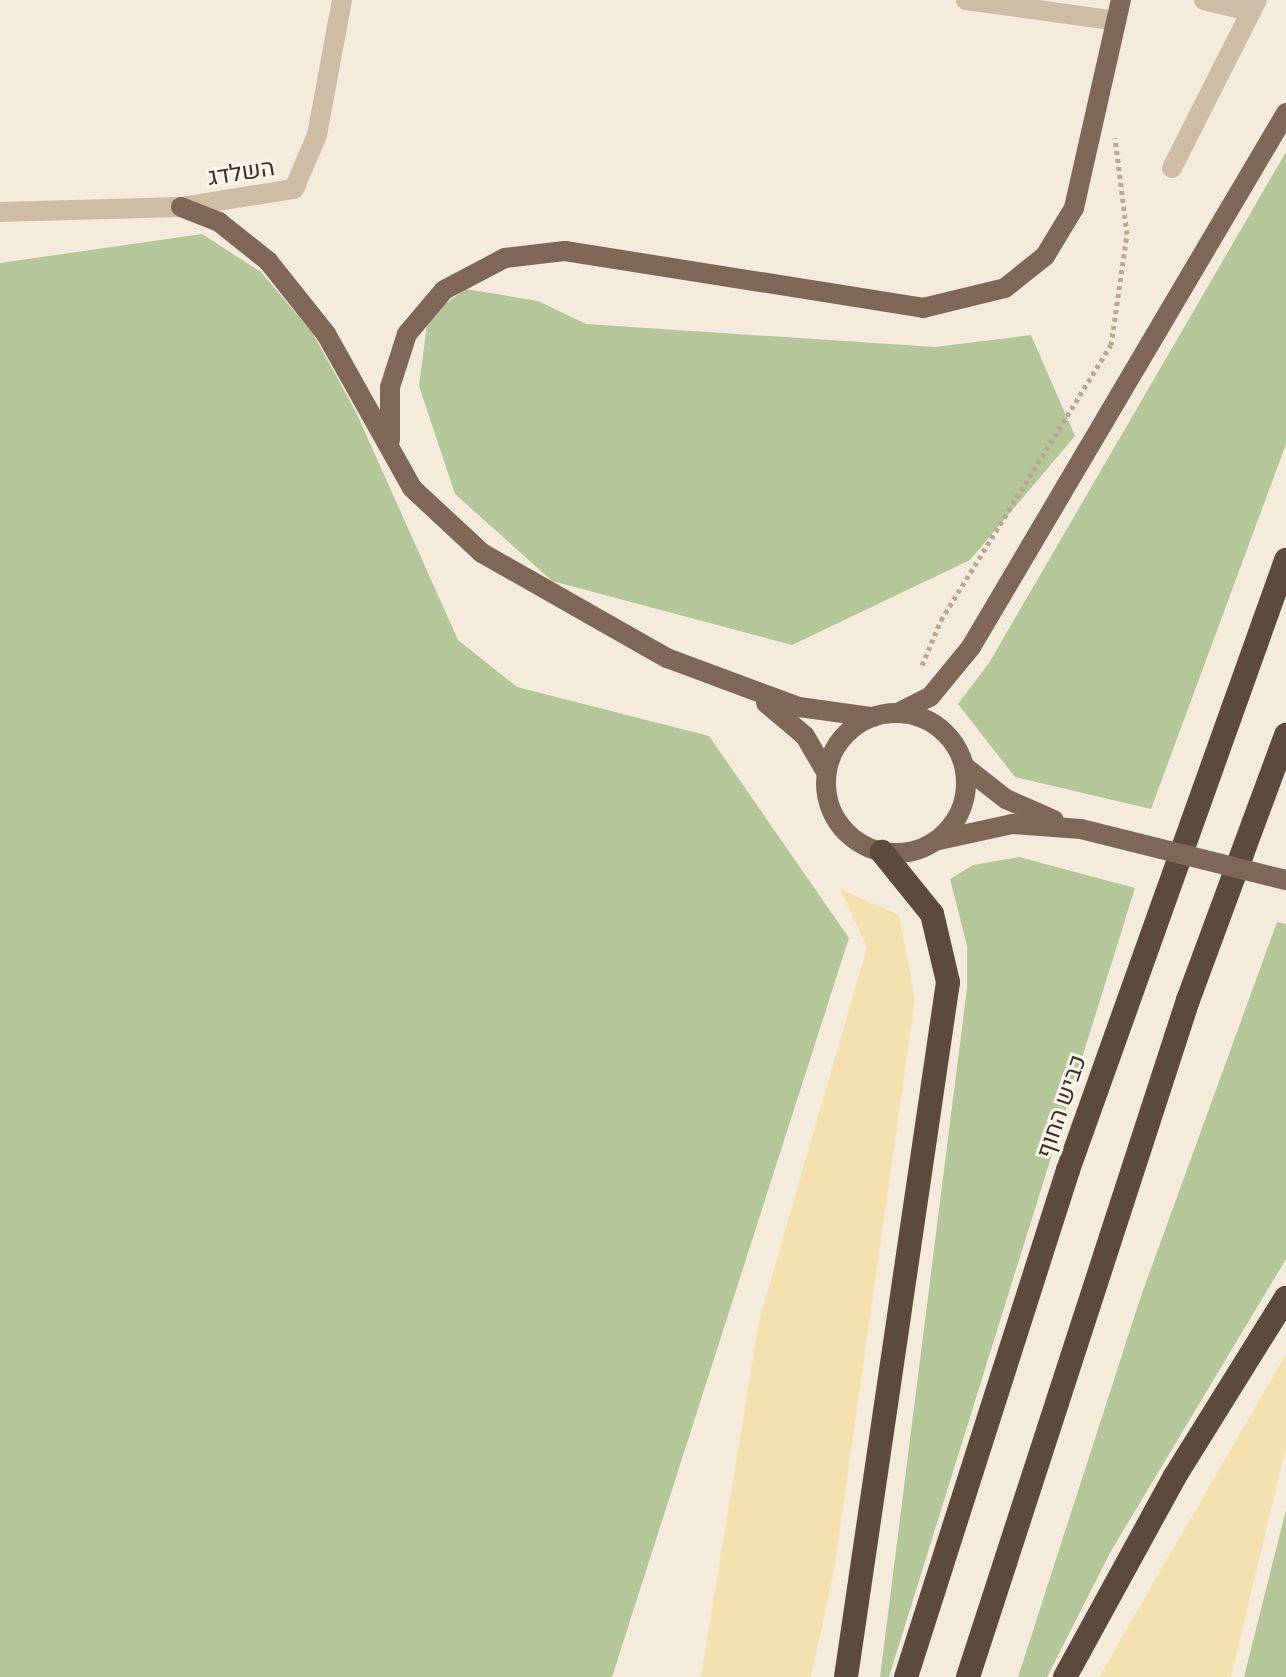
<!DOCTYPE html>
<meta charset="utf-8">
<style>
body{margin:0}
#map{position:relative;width:1286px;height:1677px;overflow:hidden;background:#f5ebdd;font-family:"Exo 2",Heebo,sans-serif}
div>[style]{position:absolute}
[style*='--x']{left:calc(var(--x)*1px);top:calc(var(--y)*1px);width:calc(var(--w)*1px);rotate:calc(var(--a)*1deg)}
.green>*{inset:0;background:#b5c69b}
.sand>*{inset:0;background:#f4e1b0}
.path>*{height:5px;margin-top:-2.5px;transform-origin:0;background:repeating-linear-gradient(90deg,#bba691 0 4px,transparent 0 8px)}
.minor>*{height:20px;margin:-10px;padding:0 10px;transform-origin:10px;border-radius:10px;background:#cfbca7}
.major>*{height:20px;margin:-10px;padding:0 10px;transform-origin:10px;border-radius:10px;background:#7f6758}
.major>.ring{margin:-10px;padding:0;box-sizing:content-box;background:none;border:20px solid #7f6758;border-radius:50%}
.highway>*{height:24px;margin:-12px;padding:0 12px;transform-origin:12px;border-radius:12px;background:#5d4a3e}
.major-bridge>*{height:20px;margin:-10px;padding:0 10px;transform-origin:10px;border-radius:10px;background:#7f6758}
span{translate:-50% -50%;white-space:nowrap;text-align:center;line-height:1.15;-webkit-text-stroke:6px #fcf5ea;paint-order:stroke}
.street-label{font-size:24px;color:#3b2f28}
</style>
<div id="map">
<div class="green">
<i style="clip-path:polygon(1286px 152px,1286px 444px,1151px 809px,1015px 777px,958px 704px,989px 663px)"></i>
<i style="clip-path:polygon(202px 234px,261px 272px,312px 332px,356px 412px,458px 640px,517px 687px,709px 736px,849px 938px,612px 1677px,0 1677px,0 263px)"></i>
<i style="clip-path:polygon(466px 289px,538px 301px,586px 324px,935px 347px,1031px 335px,1075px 436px,970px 560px,792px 645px,552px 581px,455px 494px,419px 386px,428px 316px)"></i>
<i style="clip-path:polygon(1019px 857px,1135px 888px,889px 1677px,880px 1677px,967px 988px,967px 946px,950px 879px,973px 865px)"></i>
<i style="clip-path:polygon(1277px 922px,1286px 924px,1286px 1259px,1111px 1551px,1047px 1677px,1018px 1677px,1141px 1296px)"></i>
<i style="clip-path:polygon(1286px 1510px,1286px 1677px,1244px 1677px)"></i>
</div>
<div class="sand">
<i style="clip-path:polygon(840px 889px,899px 915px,915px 999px,834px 1571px,811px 1677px,701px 1677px,759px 1321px,867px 947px)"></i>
<i style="clip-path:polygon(1286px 1354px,1286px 1447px,1231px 1677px,1099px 1677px)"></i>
</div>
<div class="path">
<i style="--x:922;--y:665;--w:49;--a:-67.1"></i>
<i style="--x:941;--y:620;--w:323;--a:-58.3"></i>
<i style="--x:1111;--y:345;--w:112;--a:-81.8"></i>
<i style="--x:1127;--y:234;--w:97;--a:-97.1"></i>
</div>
<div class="minor">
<i style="--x:966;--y:0;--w:152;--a:7.9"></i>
<i style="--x:1204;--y:0;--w:49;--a:14"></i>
<i style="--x:1172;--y:168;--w:188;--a:-63.2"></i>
<i style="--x:0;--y:212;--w:181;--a:-1.6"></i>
<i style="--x:181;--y:207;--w:114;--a:-9.1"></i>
<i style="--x:294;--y:189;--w:59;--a:-66.9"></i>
<i style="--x:317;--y:135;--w:137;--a:-79.5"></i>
</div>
<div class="major">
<i style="--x:181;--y:207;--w:41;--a:21.5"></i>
<i style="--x:219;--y:222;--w:63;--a:38.5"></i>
<i style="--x:268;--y:261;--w:93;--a:51.5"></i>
<i style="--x:326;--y:334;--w:176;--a:60.8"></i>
<i style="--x:412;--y:488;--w:96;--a:42.9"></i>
<i style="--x:482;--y:553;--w:213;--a:29.6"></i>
<i style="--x:667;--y:658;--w:141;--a:20.4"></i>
<i style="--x:799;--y:707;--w:74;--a:7.8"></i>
<i style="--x:390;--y:440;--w:53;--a:-90"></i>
<i style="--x:390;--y:387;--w:56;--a:-72.2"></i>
<i style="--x:407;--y:334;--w:57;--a:-49.9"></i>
<i style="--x:444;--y:290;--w:69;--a:-27.7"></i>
<i style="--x:505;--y:258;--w:60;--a:-6.7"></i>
<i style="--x:565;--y:251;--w:363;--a:9"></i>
<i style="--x:923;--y:308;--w:84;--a:-13.7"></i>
<i style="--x:1005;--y:288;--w:51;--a:-38.7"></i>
<i style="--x:1045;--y:256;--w:56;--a:-58.9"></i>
<i style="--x:1074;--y:208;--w:213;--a:-77.3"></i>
<i style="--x:766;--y:703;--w:51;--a:40.2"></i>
<i style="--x:805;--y:736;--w:42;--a:59.7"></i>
<i class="ring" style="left:826px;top:713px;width:120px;height:120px"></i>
<i style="--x:898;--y:713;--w:36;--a:-27"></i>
<i style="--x:930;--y:697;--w:65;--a:-50.6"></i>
<i style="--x:971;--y:647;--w:620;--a:-59.46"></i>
<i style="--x:965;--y:767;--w:52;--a:38"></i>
<i style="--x:1006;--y:799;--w:52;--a:23.6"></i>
<i style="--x:939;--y:840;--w:75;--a:-12.4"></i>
<i style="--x:1012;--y:824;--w:69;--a:4.1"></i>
</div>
<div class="highway">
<i style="--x:846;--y:1677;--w:702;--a:-81.65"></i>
<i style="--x:948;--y:982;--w:70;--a:-103.2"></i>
<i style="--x:932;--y:914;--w:80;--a:-128.9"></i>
<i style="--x:906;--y:1677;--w:532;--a:-72.28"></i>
<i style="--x:1068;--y:1170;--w:648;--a:-70.33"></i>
<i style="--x:968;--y:1677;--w:712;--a:-72"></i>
<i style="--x:1188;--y:1000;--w:283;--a:-69.7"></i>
<i style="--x:1065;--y:1677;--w:229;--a:-61.3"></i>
<i style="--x:1175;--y:1476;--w:210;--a:-58.1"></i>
</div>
<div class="major-bridge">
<i style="--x:1081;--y:829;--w:211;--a:14"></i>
</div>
<div class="street-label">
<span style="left:241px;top:171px;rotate:-9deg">השלדג</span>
<span style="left:1060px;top:1106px;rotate:-71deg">כביש החוף</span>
</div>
</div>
